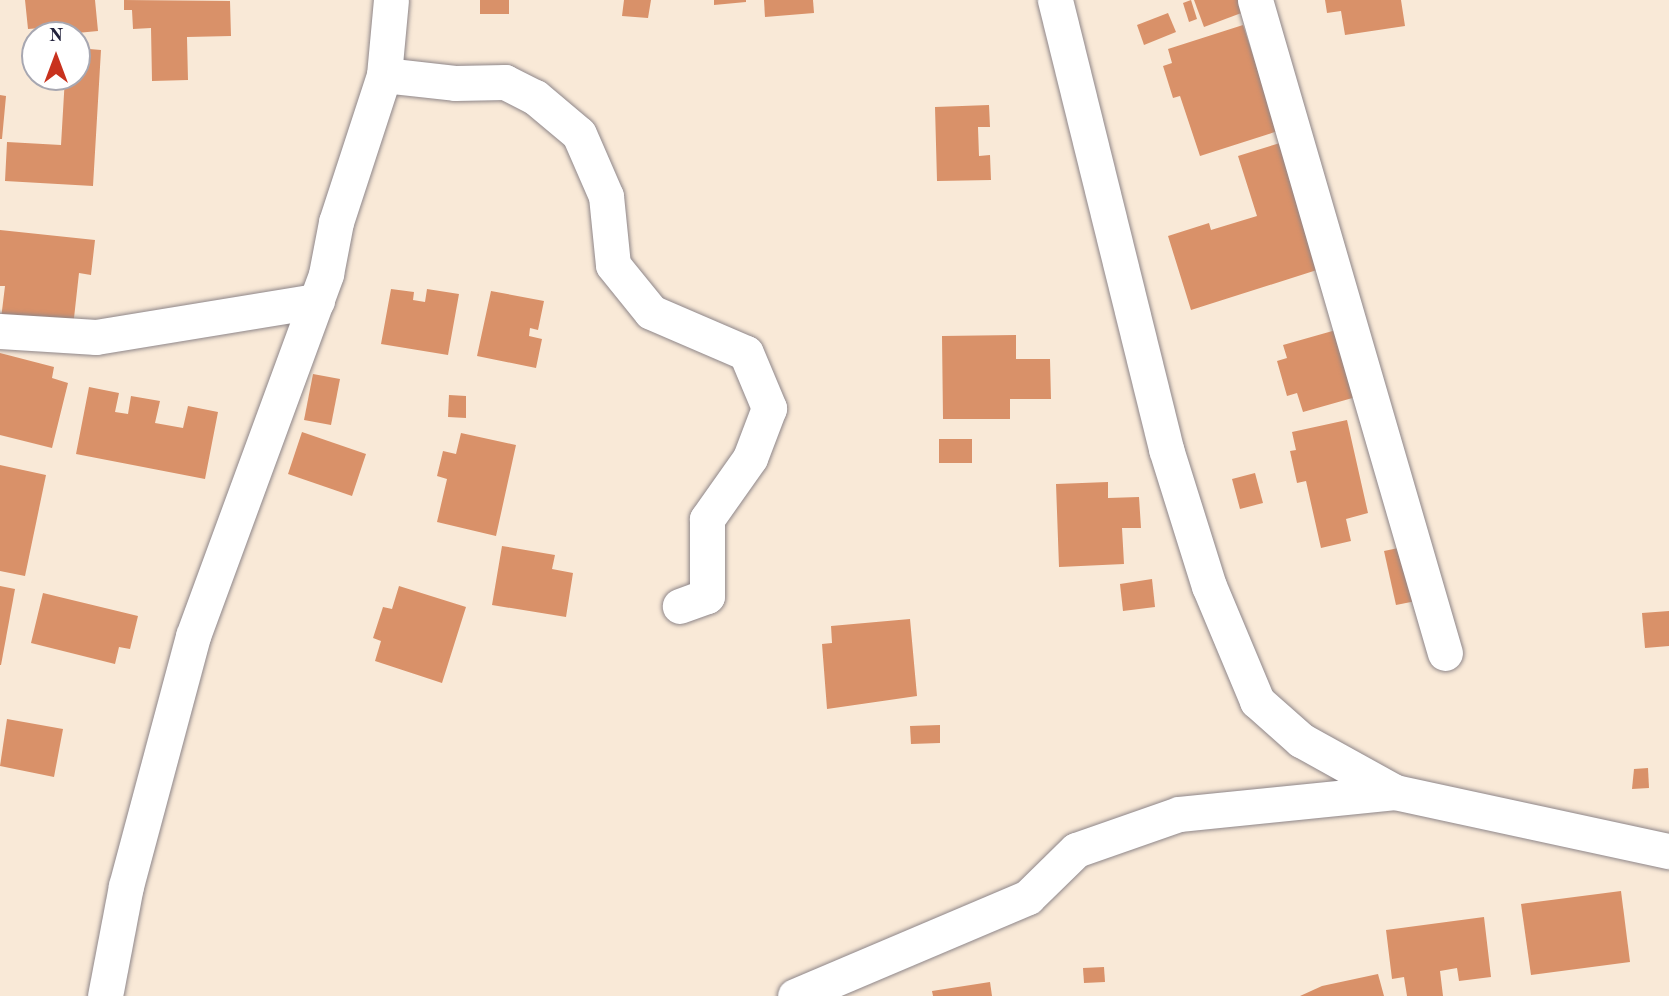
<!DOCTYPE html>
<style>
body{margin:0}
#map{position:relative;width:1669px;height:996px;overflow:hidden;background:#f9e9d7;font-family:"Old Standard TT",serif}
div>[style]{position:absolute}
[style*='--x']{left:calc(var(--x)*1px);top:calc(var(--y)*1px);width:calc(var(--w)*1px);rotate:calc(var(--a)*1deg)}
.building>*{inset:0;background:#d99169}
.roads{filter:drop-shadow(0 0 2px #8e8689) drop-shadow(0 0 2px #8e8689)}
.minor>*{height:35px;margin:-17.5px;padding:0 17.5px;transform-origin:17.5px;border-radius:17.5px;background:#fff}
span{translate:-50% -50%;white-space:nowrap;text-align:center;line-height:1.15;-webkit-text-stroke:5px #fff;paint-order:stroke}
.north{position:absolute;left:21px;top:21px;width:70px;height:70px;box-sizing:border-box;background:#fff;border:2px solid #a7a7b1;border-radius:50%;rotate:0deg;font-size:19px;font-weight:700;line-height:28px;text-align:center;color:#22223b}
.north::after{content:'';display:block;margin:auto;width:24px;height:32px;background:#c8321e;clip-path:polygon(50% 0,100% 100%,50% 72%,0 100%)}
</style>
<div id="map">
<div class="building">
<i style="clip-path:polygon(25px 0,95px 0,98px 31px,56px 35px,55px 27px,28px 29px)"></i>
<i style="clip-path:polygon(124px 0,230px 1px,231px 36px,187px 37px,188px 80px,152px 81px,151px 28px,133px 29px,132px 10px,124px 10px)"></i>
<i style="clip-path:polygon(480px 0,509px 0,509px 14px,480px 14px)"></i>
<i style="clip-path:polygon(624px 0,651px 0,648px 18px,622px 16px)"></i>
<i style="clip-path:polygon(714px 0,746px 0,746px 2px,714px 5px)"></i>
<i style="clip-path:polygon(764px 0,813px 0,814px 13px,765px 17px)"></i>
<i style="clip-path:polygon(1191px 0,1197px 19px,1189px 22px,1183px 3px)"></i>
<i style="clip-path:polygon(1194px 0,1248px 0,1252px 9px,1204px 27px)"></i>
<i style="clip-path:polygon(1325px 0,1401px 0,1405px 26px,1345px 35px,1341px 11px,1327px 13px)"></i>
<i style="clip-path:polygon(1168px 13px,1176px 32px,1144px 45px,1137px 25px)"></i>
<i style="clip-path:polygon(1243px 25px,1278px 131px,1200px 156px,1180px 96px,1173px 98px,1163px 66px,1172px 63px,1168px 49px)"></i>
<i style="clip-path:polygon(78px 48px,101px 50px,93px 186px,5px 181px,7px 142px,61px 145px,65px 77px,77px 77px)"></i>
<i style="clip-path:polygon(0 95px,6px 96px,2px 139px,0 139px)"></i>
<i style="clip-path:polygon(989px 105px,990px 127px,978px 127px,979px 156px,990px 155px,991px 180px,937px 181px,935px 107px)"></i>
<i style="clip-path:polygon(1280px 143px,1320px 269px,1191px 310px,1168px 236px,1209px 223px,1211px 230px,1257px 216px,1238px 156px)"></i>
<i style="clip-path:polygon(0 230px,95px 240px,91px 275px,79px 273px,73px 327px,1px 319px,5px 286px,0 286px)"></i>
<i style="clip-path:polygon(391px 289px,414px 292px,413px 300px,425px 302px,427px 289px,459px 294px,448px 355px,381px 344px)"></i>
<i style="clip-path:polygon(491px 291px,544px 301px,538px 330px,530px 328px,529px 336px,542px 339px,536px 368px,477px 356px)"></i>
<i style="clip-path:polygon(1336px 330px,1356px 397px,1303px 412px,1297px 393px,1287px 396px,1277px 361px,1287px 358px,1283px 345px)"></i>
<i style="clip-path:polygon(1016px 335px,1016px 359px,1050px 359px,1051px 399px,1010px 399px,1010px 419px,943px 419px,942px 336px)"></i>
<i style="clip-path:polygon(0 353px,54px 367px,52px 378px,68px 383px,52px 448px,0 435px)"></i>
<i style="clip-path:polygon(313px 374px,340px 379px,331px 425px,304px 420px)"></i>
<i style="clip-path:polygon(89px 387px,119px 393px,115px 412px,128px 414px,131px 396px,160px 401px,155px 423px,183px 428px,188px 406px,218px 412px,205px 479px,76px 454px)"></i>
<i style="clip-path:polygon(449px 395px,466px 396px,466px 418px,448px 417px)"></i>
<i style="clip-path:polygon(1347px 420px,1368px 513px,1346px 519px,1351px 541px,1321px 548px,1306px 481px,1297px 483px,1290px 451px,1296px 450px,1292px 432px)"></i>
<i style="clip-path:polygon(302px 432px,366px 454px,352px 496px,288px 474px)"></i>
<i style="clip-path:polygon(461px 433px,516px 445px,496px 536px,437px 522px,447px 479px,437px 476px,443px 451px,456px 454px)"></i>
<i style="clip-path:polygon(939px 439px,972px 439px,972px 463px,939px 463px)"></i>
<i style="clip-path:polygon(0 465px,46px 475px,25px 576px,0 571px)"></i>
<i style="clip-path:polygon(1255px 473px,1263px 503px,1240px 509px,1232px 479px)"></i>
<i style="clip-path:polygon(1108px 482px,1108px 498px,1139px 497px,1141px 528px,1122px 528px,1124px 564px,1059px 567px,1056px 484px)"></i>
<i style="clip-path:polygon(502px 546px,555px 555px,552px 569px,573px 573px,566px 617px,492px 605px)"></i>
<i style="clip-path:polygon(1403px 547px,1416px 601px,1396px 605px,1384px 551px)"></i>
<i style="clip-path:polygon(1152px 579px,1155px 607px,1123px 611px,1120px 584px)"></i>
<i style="clip-path:polygon(0 586px,15px 589px,1px 665px,0 665px)"></i>
<i style="clip-path:polygon(399px 586px,466px 607px,442px 683px,375px 661px,381px 641px,373px 638px,383px 607px,392px 609px)"></i>
<i style="clip-path:polygon(43px 593px,138px 616px,130px 649px,119px 647px,115px 664px,31px 643px)"></i>
<i style="clip-path:polygon(1669px 611px,1669px 646px,1645px 648px,1642px 613px)"></i>
<i style="clip-path:polygon(910px 619px,917px 696px,827px 709px,822px 644px,832px 643px,831px 626px)"></i>
<i style="clip-path:polygon(7px 719px,63px 729px,54px 777px,0 766px)"></i>
<i style="clip-path:polygon(940px 725px,940px 743px,911px 744px,910px 726px)"></i>
<i style="clip-path:polygon(1648px 768px,1649px 788px,1632px 789px,1634px 769px)"></i>
<i style="clip-path:polygon(1621px 891px,1630px 962px,1531px 975px,1521px 904px)"></i>
<i style="clip-path:polygon(1484px 917px,1491px 977px,1459px 981px,1457px 968px,1440px 971px,1443px 996px,1407px 996px,1404px 977px,1392px 979px,1386px 930px)"></i>
<i style="clip-path:polygon(1104px 967px,1105px 982px,1084px 983px,1083px 968px)"></i>
<i style="clip-path:polygon(1378px 974px,1384px 996px,1300px 996px,1322px 986px)"></i>
<i style="clip-path:polygon(990px 982px,992px 996px,933px 996px,932px 991px)"></i>
</div>
<div class="roads">
<div class="minor">
<i style="--x:1055;--y:0;--w:463;--a:76.1"></i>
<i style="--x:1166;--y:449;--w:144;--a:72.6"></i>
<i style="--x:1209;--y:586;--w:125;--a:67.3"></i>
<i style="--x:1257;--y:701;--w:59;--a:41.6"></i>
<i style="--x:1301;--y:740;--w:107;--a:29"></i>
<i style="--x:1395;--y:792;--w:280;--a:12.2"></i>
<i style="--x:1255;--y:0;--w:680;--a:73.78"></i>
<i style="--x:384;--y:75;--w:71;--a:6.4"></i>
<i style="--x:455;--y:83;--w:50;--a:-1.1"></i>
<i style="--x:505;--y:82;--w:34;--a:27"></i>
<i style="--x:535;--y:97;--w:57;--a:40.1"></i>
<i style="--x:579;--y:134;--w:68;--a:66.5"></i>
<i style="--x:606;--y:196;--w:69;--a:84.2"></i>
<i style="--x:613;--y:265;--w:60;--a:51"></i>
<i style="--x:651;--y:312;--w:103;--a:23.3"></i>
<i style="--x:746;--y:353;--w:60;--a:67.3"></i>
<i style="--x:769;--y:408;--w:53;--a:110.8"></i>
<i style="--x:750;--y:458;--w:75;--a:125.2"></i>
<i style="--x:707;--y:519;--w:77;--a:90"></i>
<i style="--x:707;--y:596;--w:29;--a:160"></i>
<i style="--x:0;--y:331;--w:96;--a:3.6"></i>
<i style="--x:96;--y:337;--w:224;--a:-9.3"></i>
<i style="--x:105;--y:996;--w:112;--a:-79.2"></i>
<i style="--x:126;--y:886;--w:259;--a:-75"></i>
<i style="--x:193;--y:636;--w:386;--a:-69.8"></i>
<i style="--x:326;--y:274;--w:53;--a:-79.1"></i>
<i style="--x:336;--y:222;--w:155;--a:-71.9"></i>
<i style="--x:384;--y:75;--w:75;--a:-84.7"></i>
<i style="--x:795;--y:996;--w:253;--a:-23"></i>
<i style="--x:1028;--y:897;--w:67;--a:-44.4"></i>
<i style="--x:1076;--y:850;--w:109;--a:-19.3"></i>
<i style="--x:1179;--y:814;--w:217;--a:-5.8"></i>
</div>
</div>
<div class="north">N</div>
</div>
